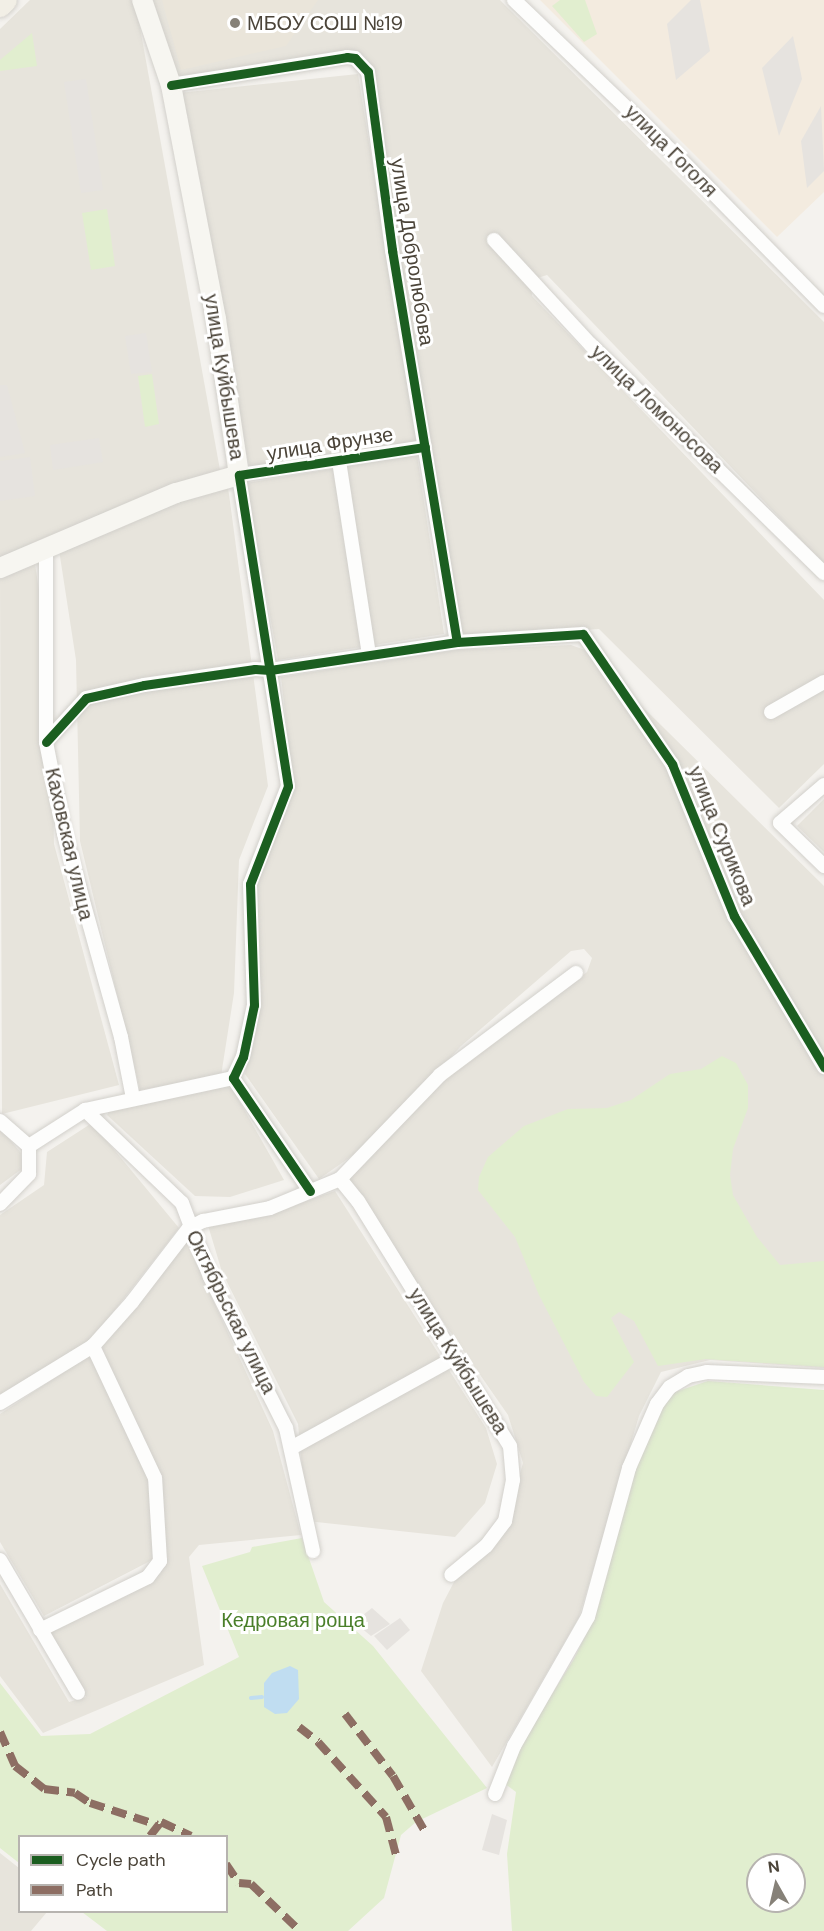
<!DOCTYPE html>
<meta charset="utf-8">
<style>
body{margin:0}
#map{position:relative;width:824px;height:1931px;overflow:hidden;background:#f4f2ee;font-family:"DM Sans",sans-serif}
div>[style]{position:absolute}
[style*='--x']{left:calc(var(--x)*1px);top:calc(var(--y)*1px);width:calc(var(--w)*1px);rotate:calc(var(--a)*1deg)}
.residential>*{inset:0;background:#e7e4dc}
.commercial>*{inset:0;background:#f3ebdf}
.education>*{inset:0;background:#eae5da}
.green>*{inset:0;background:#e1eecf}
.parking>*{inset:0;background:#e6e3df}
.water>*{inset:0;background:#c0ddf1}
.stream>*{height:4px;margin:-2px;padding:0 2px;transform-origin:2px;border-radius:2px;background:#c0ddf1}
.roads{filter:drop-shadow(0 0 2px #d2d0cb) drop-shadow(0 0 2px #d2d0cb)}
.minor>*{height:14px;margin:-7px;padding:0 7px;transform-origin:7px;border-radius:7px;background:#fdfdfc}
.secondary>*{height:20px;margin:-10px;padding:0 10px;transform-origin:10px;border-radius:10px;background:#f7f6f1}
.primary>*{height:21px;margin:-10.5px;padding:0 10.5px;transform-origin:10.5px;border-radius:10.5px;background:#f2efe6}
.quiet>*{height:8px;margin-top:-4px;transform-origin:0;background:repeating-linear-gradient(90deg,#8d6e63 0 15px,transparent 0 23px)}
.cycleway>*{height:9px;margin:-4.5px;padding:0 4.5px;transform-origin:4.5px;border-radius:4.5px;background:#1b5e20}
.dots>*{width:16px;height:16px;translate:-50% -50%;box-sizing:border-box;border:3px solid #fff;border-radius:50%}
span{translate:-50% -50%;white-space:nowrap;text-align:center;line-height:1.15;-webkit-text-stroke:6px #fff;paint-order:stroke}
.poi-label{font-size:20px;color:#4b4439}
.left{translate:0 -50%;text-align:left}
.street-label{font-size:20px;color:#4b4439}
.park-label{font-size:20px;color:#4a7f2a}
.legend{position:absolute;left:18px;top:1835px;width:210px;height:78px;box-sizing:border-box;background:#fff;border:2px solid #b7b4b0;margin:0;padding:8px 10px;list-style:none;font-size:18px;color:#4b4439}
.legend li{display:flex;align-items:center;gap:12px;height:30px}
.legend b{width:30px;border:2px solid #b7b4b0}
.north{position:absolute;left:746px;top:1853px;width:60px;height:60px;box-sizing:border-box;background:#fff;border:2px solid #b7b4b0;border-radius:50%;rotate:352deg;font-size:16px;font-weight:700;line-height:24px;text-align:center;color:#4b4439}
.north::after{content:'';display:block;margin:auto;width:21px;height:27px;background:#868178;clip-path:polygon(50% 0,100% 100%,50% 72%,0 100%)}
</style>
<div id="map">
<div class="residential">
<i style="clip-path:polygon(30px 0,135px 0,220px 470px,0 558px,0 29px)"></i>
<i style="clip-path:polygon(153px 0,500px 0,824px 322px,824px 564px,547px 275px,531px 280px,532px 296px,824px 600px,824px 764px,779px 808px,599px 629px,460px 638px,361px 53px,175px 77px)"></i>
<i style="clip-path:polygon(358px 74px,417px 442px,250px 470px,226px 365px,179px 93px)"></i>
<i style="clip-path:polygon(417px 455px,444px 634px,278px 660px,246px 483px)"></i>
<i style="clip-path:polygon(212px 486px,228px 487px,268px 786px,239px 860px,234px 993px,221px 1076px,140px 1090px,80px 841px,76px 660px,59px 550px)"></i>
<i style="clip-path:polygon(35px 564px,50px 663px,54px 844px,119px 1085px,2px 1114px,0 579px)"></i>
<i style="clip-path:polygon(571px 645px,585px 650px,824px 886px,824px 1368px,710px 1360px,661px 1372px,639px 1416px,579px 1617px,492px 1767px,421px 1671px,443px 1603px,464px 1563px,508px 1515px,523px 1463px,508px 1415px,344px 1179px,445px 1079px,587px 972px,592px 958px,584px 949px,571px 951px,460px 1047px,376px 1139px,319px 1179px,245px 1074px,260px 996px,253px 900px,264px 854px,294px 790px,281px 677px,456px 650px)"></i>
<i style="clip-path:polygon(824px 799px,824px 852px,797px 826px)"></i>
<i style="clip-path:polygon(229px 1083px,284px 1180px,230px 1197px,195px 1196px,107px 1115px,113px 1104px)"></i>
<i style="clip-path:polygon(92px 1123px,179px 1228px,93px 1338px,0 1395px,0 1215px,44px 1185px,47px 1152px)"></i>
<i style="clip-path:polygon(0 1128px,21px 1153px,23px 1168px,0 1185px)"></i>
<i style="clip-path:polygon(335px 1191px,486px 1428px,497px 1464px,485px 1503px,455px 1537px,307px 1521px,298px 1424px,222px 1272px,207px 1222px,272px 1213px)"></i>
<i style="clip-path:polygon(185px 1239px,273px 1431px,301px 1535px,199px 1545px,189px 1557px,204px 1665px,43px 1733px,0 1676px,0 1584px,69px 1702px,86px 1697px,47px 1632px,161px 1573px,161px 1478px,101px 1348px)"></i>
<i style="clip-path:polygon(91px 1354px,150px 1473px,154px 1559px,44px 1616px,0 1542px,0 1414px)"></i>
<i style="clip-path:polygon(0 1853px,19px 1868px,20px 1912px,47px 1912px,31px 1931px,0 1931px)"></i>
</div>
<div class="commercial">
<i style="clip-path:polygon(540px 0,824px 0,824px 192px,777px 237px)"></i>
</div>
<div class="education">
<i style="clip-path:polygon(162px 0,318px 0,286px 46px,181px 70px)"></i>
</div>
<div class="green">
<i style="clip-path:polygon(560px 0,585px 0,597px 34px,584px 42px,552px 6px)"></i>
<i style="clip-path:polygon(32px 33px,37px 66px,0 71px,0 60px)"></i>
<i style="clip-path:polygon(107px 209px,115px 266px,91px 270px,82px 213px)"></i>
<i style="clip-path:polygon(152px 374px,159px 424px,145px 427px,138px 376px)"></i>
<i style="clip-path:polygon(722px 1056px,736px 1063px,748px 1085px,748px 1108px,733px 1149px,730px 1175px,733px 1195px,757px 1237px,780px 1265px,824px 1261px,824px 1367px,706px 1359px,658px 1366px,634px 1321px,619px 1312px,611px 1318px,634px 1362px,607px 1397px,596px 1396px,584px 1382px,539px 1295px,515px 1237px,478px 1190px,479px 1177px,488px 1157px,524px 1126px,568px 1109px,607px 1108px,631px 1100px,670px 1074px,701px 1069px)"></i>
<i style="clip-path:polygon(evenodd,708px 1381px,824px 1390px,824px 1931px,512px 1931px,507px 1854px,516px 1792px,504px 1783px,518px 1748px,574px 1659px,591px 1624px,623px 1499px,662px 1407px,675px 1392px,708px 1381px,758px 1865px,794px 1865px,794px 1901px,758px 1901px,758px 1865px)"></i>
<i style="clip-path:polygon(302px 1538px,324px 1602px,373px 1646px,487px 1788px,416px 1822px,401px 1835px,384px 1898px,348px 1931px,107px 1931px,82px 1912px,226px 1912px,226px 1836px,20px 1836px,19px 1863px,0 1848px,0 1683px,41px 1736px,90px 1734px,239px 1657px,202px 1566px,250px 1552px,252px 1547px)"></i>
</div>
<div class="parking">
<i style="clip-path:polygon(691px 0,700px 0,710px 51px,676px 80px,667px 24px)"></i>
<i style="clip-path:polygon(793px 36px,802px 79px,779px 136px,762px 68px)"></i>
<i style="clip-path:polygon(86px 79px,103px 190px,81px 193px,64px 82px)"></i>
<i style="clip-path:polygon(821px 106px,824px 171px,807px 188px,801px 141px)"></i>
<i style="clip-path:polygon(146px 333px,152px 372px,131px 374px,125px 336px)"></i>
<i style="clip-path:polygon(0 385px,7px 385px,25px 453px,0 457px)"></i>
<i style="clip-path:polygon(99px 438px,103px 462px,53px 470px,50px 445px)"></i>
<i style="clip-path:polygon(30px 457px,35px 496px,0 501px,0 461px)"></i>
<i style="clip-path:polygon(372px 1608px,390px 1624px,371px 1636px,354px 1622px)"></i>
<i style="clip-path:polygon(400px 1618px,410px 1630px,387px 1650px,374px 1636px)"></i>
<i style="clip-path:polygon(492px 1814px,507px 1820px,499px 1855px,482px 1850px)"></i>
</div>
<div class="water">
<i style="clip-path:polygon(290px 1666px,298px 1670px,299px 1699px,287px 1713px,275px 1714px,264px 1707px,264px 1683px,272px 1673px)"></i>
</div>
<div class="stream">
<i style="--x:251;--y:1698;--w:11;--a:-5"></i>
</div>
<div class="roads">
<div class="minor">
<i style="--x:514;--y:0;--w:228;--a:43.8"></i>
<i style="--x:679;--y:158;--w:207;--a:45.6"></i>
<i style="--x:171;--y:85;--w:178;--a:-9"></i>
<i style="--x:347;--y:57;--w:8;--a:7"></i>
<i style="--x:355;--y:58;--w:19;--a:47"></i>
<i style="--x:368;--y:72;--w:180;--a:82.3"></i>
<i style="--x:392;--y:250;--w:397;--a:80.6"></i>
<i style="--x:494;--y:240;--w:143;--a:47.3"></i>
<i style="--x:591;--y:345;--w:326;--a:44.4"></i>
<i style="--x:339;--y:461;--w:196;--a:81.2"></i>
<i style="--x:46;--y:549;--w:193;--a:90"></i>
<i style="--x:46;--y:742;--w:93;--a:78.8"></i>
<i style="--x:64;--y:833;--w:212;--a:74.4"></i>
<i style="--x:121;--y:1037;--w:62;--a:78.9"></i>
<i style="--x:771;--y:712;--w:61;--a:-29.5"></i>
<i style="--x:46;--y:742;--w:59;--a:-47.7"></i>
<i style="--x:86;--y:698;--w:59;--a:-12.6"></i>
<i style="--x:144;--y:685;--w:112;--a:-8.2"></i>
<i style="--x:255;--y:669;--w:15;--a:4"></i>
<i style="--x:270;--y:670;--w:189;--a:-8.5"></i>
<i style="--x:457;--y:642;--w:126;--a:-3.6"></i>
<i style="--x:583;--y:634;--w:158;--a:55.6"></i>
<i style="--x:672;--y:764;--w:164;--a:67.8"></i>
<i style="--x:734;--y:916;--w:176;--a:59.2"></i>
<i style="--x:824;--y:785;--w:58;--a:139.2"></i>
<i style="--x:780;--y:823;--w:62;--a:44.3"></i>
<i style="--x:85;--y:1110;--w:134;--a:43.8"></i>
<i style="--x:182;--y:1203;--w:79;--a:69.3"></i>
<i style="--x:210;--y:1277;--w:169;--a:63.3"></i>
<i style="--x:286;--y:1428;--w:126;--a:77.6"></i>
<i style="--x:0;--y:1121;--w:38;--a:41"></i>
<i style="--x:29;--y:1146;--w:67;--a:-32.7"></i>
<i style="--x:85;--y:1110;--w:151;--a:-12.2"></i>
<i style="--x:340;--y:1179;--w:28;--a:51"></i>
<i style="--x:358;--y:1201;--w:288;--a:58.2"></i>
<i style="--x:510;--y:1446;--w:34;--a:85"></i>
<i style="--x:513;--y:1480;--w:42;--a:101"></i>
<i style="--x:505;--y:1521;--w:31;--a:127"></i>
<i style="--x:486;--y:1546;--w:45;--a:140.4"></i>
<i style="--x:310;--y:1191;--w:137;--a:-124.3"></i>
<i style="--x:233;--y:1078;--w:23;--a:-65"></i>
<i style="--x:243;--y:1057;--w:53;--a:-78.1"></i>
<i style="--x:254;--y:1005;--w:121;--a:-91.9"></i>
<i style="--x:250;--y:884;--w:105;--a:-68.8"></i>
<i style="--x:288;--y:786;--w:315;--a:-99"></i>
<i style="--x:239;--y:475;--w:188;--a:-8.6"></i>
<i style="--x:0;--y:1204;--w:42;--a:-46"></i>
<i style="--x:29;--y:1174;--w:28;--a:-90"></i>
<i style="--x:0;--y:1403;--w:109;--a:-31.5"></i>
<i style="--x:93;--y:1346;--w:59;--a:-48.4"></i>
<i style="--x:132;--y:1302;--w:93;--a:-52.4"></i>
<i style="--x:189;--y:1228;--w:16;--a:-27"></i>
<i style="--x:203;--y:1221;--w:68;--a:-11"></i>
<i style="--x:270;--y:1208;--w:76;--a:-22.5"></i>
<i style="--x:340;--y:1179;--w:144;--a:-46.1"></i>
<i style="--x:440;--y:1075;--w:170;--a:-36.9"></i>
<i style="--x:293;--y:1447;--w:184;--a:-28.9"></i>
<i style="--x:0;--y:1560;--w:154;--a:59.6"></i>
<i style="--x:40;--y:1630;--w:120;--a:-26.1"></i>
<i style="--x:148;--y:1577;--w:20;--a:-53"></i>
<i style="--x:160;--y:1561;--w:83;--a:-93.4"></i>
<i style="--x:155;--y:1478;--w:146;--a:-115.2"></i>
<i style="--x:495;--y:1794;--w:52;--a:-68.4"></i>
<i style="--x:514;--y:1746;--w:149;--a:-60.2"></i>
<i style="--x:588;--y:1617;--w:155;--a:-74.6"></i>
<i style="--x:629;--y:1468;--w:70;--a:-66.4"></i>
<i style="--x:657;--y:1404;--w:21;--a:-53"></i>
<i style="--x:670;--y:1387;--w:21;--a:-31"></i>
<i style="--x:688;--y:1376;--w:19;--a:-12"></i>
<i style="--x:707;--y:1372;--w:117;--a:2.4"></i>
</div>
<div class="secondary">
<i style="--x:0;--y:568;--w:191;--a:-23.1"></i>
<i style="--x:176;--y:493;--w:66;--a:-15.9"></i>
<i style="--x:239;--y:475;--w:158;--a:-98.4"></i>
<i style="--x:216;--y:319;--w:238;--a:-100.9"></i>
<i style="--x:171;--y:85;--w:90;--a:-108.8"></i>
</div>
<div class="primary">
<i style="--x:0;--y:6;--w:8;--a:-45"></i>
</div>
</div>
<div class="quiet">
<i style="--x:345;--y:1714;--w:78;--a:52.3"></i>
<i style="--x:393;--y:1776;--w:62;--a:60.1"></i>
<i style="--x:299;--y:1727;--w:24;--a:38"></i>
<i style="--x:318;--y:1742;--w:101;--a:47.8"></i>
<i style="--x:386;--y:1817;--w:43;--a:75.3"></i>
<i style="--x:0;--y:1732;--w:37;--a:66"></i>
<i style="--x:15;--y:1766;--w:37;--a:38"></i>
<i style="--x:44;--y:1789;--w:31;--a:7"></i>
<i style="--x:75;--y:1793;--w:18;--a:34"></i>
<i style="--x:90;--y:1803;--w:71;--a:17.9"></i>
<i style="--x:150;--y:1836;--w:18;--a:-52"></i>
<i style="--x:161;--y:1822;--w:33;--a:25"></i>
<i style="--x:226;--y:1864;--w:23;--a:56"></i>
<i style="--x:239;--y:1883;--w:12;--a:5"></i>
<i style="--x:251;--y:1884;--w:68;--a:43.8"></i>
</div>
<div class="cycleway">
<i style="--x:171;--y:85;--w:178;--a:-9"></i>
<i style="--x:347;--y:57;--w:8;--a:7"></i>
<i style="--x:355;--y:58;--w:19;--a:47"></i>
<i style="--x:368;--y:72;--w:180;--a:82.3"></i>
<i style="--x:392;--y:250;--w:397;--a:80.6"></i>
<i style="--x:46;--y:742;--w:59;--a:-47.7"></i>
<i style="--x:86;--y:698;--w:59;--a:-12.6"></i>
<i style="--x:144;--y:685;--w:112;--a:-8.2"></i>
<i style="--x:255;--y:669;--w:15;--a:4"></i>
<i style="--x:270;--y:670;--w:189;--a:-8.5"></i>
<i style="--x:457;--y:642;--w:126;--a:-3.6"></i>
<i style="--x:583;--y:634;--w:158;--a:55.6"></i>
<i style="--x:672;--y:764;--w:164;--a:67.8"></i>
<i style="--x:734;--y:916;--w:176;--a:59.2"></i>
<i style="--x:310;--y:1191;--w:137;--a:-124.3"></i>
<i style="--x:233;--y:1078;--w:23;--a:-65"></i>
<i style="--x:243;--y:1057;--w:53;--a:-78.1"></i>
<i style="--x:254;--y:1005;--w:121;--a:-91.9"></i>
<i style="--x:250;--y:884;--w:105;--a:-68.8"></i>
<i style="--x:288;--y:786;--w:315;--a:-99"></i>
<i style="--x:239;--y:475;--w:188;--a:-8.6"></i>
</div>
<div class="dots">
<i style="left:235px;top:23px;background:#868178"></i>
</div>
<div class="poi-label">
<span class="left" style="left:247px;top:23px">МБОУ СОШ №19</span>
</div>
<div class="street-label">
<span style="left:671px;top:151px;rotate:45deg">улица Гоголя</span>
<span style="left:412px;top:252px;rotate:81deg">улица Добролюбова</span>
<span style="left:224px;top:377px;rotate:81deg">улица Куйбышева</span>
<span style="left:657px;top:409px;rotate:44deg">улица Ломоносова</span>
<span style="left:330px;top:444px;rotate:-9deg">улица Фрунзе</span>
<span style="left:722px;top:836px;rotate:68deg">улица Сурикова</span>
<span style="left:69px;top:844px;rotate:77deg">Каховская улица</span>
<span style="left:231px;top:1312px;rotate:64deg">Октябрьская улица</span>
<span style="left:458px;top:1361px;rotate:58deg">улица Куйбышева</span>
</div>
<div class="park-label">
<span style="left:293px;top:1620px">Кедровая роща</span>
</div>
<ul class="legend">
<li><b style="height:8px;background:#1b5e20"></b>Cycle path</li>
<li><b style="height:8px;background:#8d6e63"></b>Path</li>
</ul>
<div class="north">N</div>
</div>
